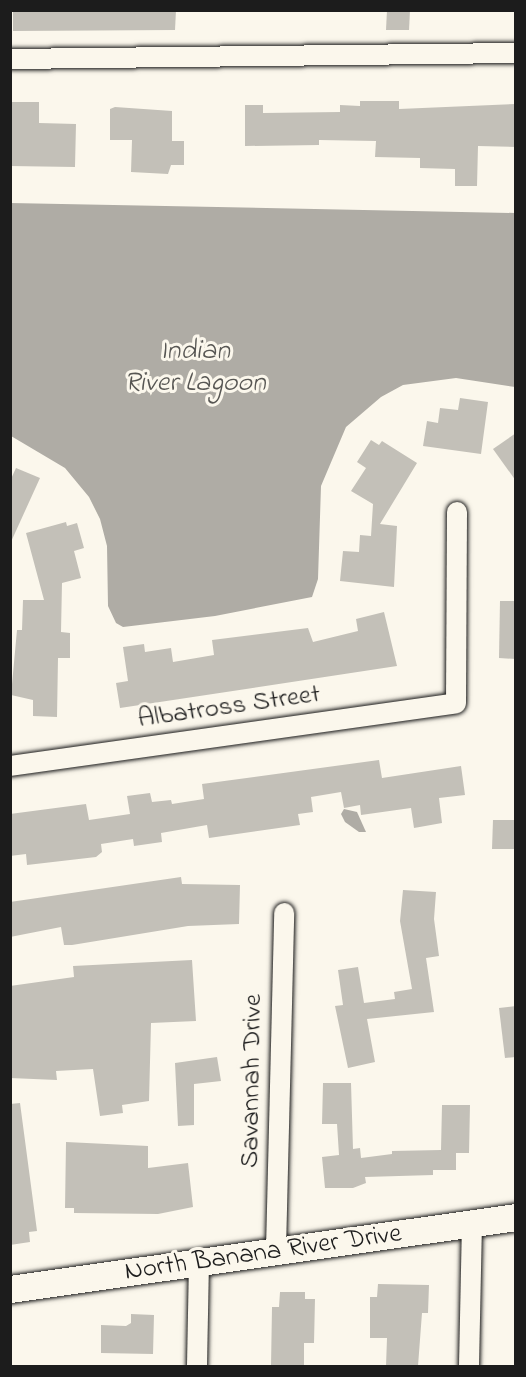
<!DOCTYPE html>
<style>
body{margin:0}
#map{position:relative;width:526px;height:1377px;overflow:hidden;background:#fbf7ec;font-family:"Indie Flower",sans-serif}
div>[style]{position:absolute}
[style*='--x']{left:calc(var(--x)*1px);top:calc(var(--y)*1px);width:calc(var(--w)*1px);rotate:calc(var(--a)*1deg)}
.water>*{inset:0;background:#afaca5}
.building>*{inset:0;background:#c3c0b8}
.roads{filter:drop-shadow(0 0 2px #1c1c1c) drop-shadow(0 0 2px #1c1c1c)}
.street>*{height:20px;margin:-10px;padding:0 10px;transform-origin:10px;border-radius:10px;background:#fbf7ec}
.secondary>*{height:27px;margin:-13.5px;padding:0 13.5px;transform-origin:13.5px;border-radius:13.5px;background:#fbf7ec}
span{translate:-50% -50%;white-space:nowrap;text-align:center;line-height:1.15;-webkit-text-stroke:6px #fbf7ec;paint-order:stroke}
.street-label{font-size:27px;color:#1c1c1c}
.water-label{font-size:28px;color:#575653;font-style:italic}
.frame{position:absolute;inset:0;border:12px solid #1c1c1c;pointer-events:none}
</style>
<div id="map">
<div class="water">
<i style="clip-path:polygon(10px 203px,515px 213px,515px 387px,456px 378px,403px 385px,381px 397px,346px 427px,321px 486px,318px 579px,312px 597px,215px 616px,123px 627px,116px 623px,108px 606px,107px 546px,100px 519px,89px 497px,65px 468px,11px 436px)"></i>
<i style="clip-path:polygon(344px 809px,357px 812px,366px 832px,359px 832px,345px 822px,341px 814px)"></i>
</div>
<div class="building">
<i style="clip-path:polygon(13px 10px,176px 10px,175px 30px,13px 31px)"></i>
<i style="clip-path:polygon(387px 10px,410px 10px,409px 30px,386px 30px)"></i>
<i style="clip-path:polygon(360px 101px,399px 101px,399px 109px,516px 104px,516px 147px,478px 146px,477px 186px,455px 186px,455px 169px,420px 168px,420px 158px,375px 157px,376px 141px,319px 140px,319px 145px,245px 146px,245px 105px,263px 105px,263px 113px,340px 112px,340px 105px,360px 106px)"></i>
<i style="clip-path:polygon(10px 102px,39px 102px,39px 123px,76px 124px,75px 167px,10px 166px)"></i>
<i style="clip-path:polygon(115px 107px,172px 111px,172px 141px,184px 141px,184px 165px,171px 165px,168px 174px,131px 172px,132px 140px,110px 140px,110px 109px)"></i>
<i style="clip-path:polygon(460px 398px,488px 402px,481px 454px,423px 446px,427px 421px,438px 423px,440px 408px,458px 410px)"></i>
<i style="clip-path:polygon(516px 433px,516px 481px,493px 449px)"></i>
<i style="clip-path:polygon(371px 440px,379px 445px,382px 441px,417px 463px,380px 524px,397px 526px,394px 587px,340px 581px,343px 551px,359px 552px,360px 535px,371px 536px,373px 504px,351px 491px,366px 468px,357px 462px)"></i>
<i style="clip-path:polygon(16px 468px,40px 478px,10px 544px,10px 481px)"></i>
<i style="clip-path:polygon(66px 522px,67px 526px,77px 523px,84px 548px,74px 551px,81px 578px,62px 583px,61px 632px,70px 633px,70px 658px,58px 658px,57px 717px,33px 716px,33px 700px,11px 695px,17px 630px,22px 630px,23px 600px,44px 600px,26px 533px)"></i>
<i style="clip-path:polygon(500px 601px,516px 601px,516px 659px,499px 658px)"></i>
<i style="clip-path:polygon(384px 612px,397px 666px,120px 708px,116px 683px,128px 681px,123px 647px,144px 644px,145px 652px,171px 648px,173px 662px,214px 655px,212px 640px,308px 628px,313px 642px,358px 631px,356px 619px)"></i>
<i style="clip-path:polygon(379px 760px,382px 778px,461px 766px,465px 795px,439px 798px,442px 823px,414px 828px,411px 808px,361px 815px,360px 805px,344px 808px,341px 792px,311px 797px,313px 812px,298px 814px,300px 825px,209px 838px,207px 825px,161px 833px,162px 842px,134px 846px,133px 839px,101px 844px,102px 852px,96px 857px,27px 865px,26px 854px,10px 856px,10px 814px,86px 804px,89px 820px,130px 814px,127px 796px,150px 793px,152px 802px,171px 800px,172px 804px,204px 799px,202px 784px)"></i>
<i style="clip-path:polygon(493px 820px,515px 820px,514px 849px,492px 849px)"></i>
<i style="clip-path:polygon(181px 877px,182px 884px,240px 885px,239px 924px,188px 926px,72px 945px,64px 945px,61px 927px,10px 937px,10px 902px)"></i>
<i style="clip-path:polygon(403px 890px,436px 892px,434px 919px,439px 956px,426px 958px,434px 1012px,367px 1019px,375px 1062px,348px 1068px,335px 1006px,343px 1005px,338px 970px,358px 967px,364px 1003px,395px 999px,394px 992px,412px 989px,400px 921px)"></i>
<i style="clip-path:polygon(192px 960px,196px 1021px,151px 1023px,149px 1101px,122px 1105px,123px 1113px,100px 1116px,93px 1069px,56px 1071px,57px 1080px,10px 1078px,10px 986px,74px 977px,73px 966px)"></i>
<i style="clip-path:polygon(516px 1006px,516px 1057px,505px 1058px,499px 1008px)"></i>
<i style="clip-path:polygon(217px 1057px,221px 1081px,194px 1084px,194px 1125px,178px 1126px,175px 1063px)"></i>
<i style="clip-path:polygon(323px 1083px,351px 1083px,353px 1149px,360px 1148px,361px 1158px,392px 1154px,392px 1151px,441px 1150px,442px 1105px,470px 1105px,469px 1153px,456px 1153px,456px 1170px,433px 1170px,433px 1175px,365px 1177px,366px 1183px,353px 1188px,325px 1188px,322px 1157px,339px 1155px,337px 1124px,322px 1124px)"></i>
<i style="clip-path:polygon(20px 1103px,37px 1231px,29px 1232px,30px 1242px,10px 1245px,10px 1104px)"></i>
<i style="clip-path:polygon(66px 1142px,148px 1146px,148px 1168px,188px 1163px,193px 1207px,158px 1214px,74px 1213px,74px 1208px,65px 1208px)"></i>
<i style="clip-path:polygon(378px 1284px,429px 1285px,428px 1313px,422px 1313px,418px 1366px,386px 1366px,387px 1338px,370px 1338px,370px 1297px,377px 1297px)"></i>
<i style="clip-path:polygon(280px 1292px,305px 1292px,305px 1299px,315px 1299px,314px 1343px,304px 1343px,304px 1366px,271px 1366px,272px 1307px,279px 1307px)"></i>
<i style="clip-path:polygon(131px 1314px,154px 1315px,153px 1354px,101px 1353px,101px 1325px,126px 1326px,131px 1323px)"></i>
</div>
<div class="roads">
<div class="street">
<i style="--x:10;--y:59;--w:506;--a:-0.68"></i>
<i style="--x:10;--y:766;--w:450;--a:-8"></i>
<i style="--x:456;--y:703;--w:191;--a:-89.7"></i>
<i style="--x:276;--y:1250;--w:337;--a:-88.6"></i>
<i style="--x:197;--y:1366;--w:104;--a:-88.9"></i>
<i style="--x:469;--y:1366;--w:143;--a:-88.8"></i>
</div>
<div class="secondary">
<i style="--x:10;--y:1289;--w:511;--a:-8.1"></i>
</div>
</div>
<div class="street-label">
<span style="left:229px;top:707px;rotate:-8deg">Albatross Street</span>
<span style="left:252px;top:1081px;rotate:-89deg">Savannah Drive</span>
<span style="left:263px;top:1253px;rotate:-8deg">North Banana River Drive</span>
</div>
<div class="water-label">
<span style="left:195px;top:368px">Indian<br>River Lagoon</span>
</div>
<div class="frame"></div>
</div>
